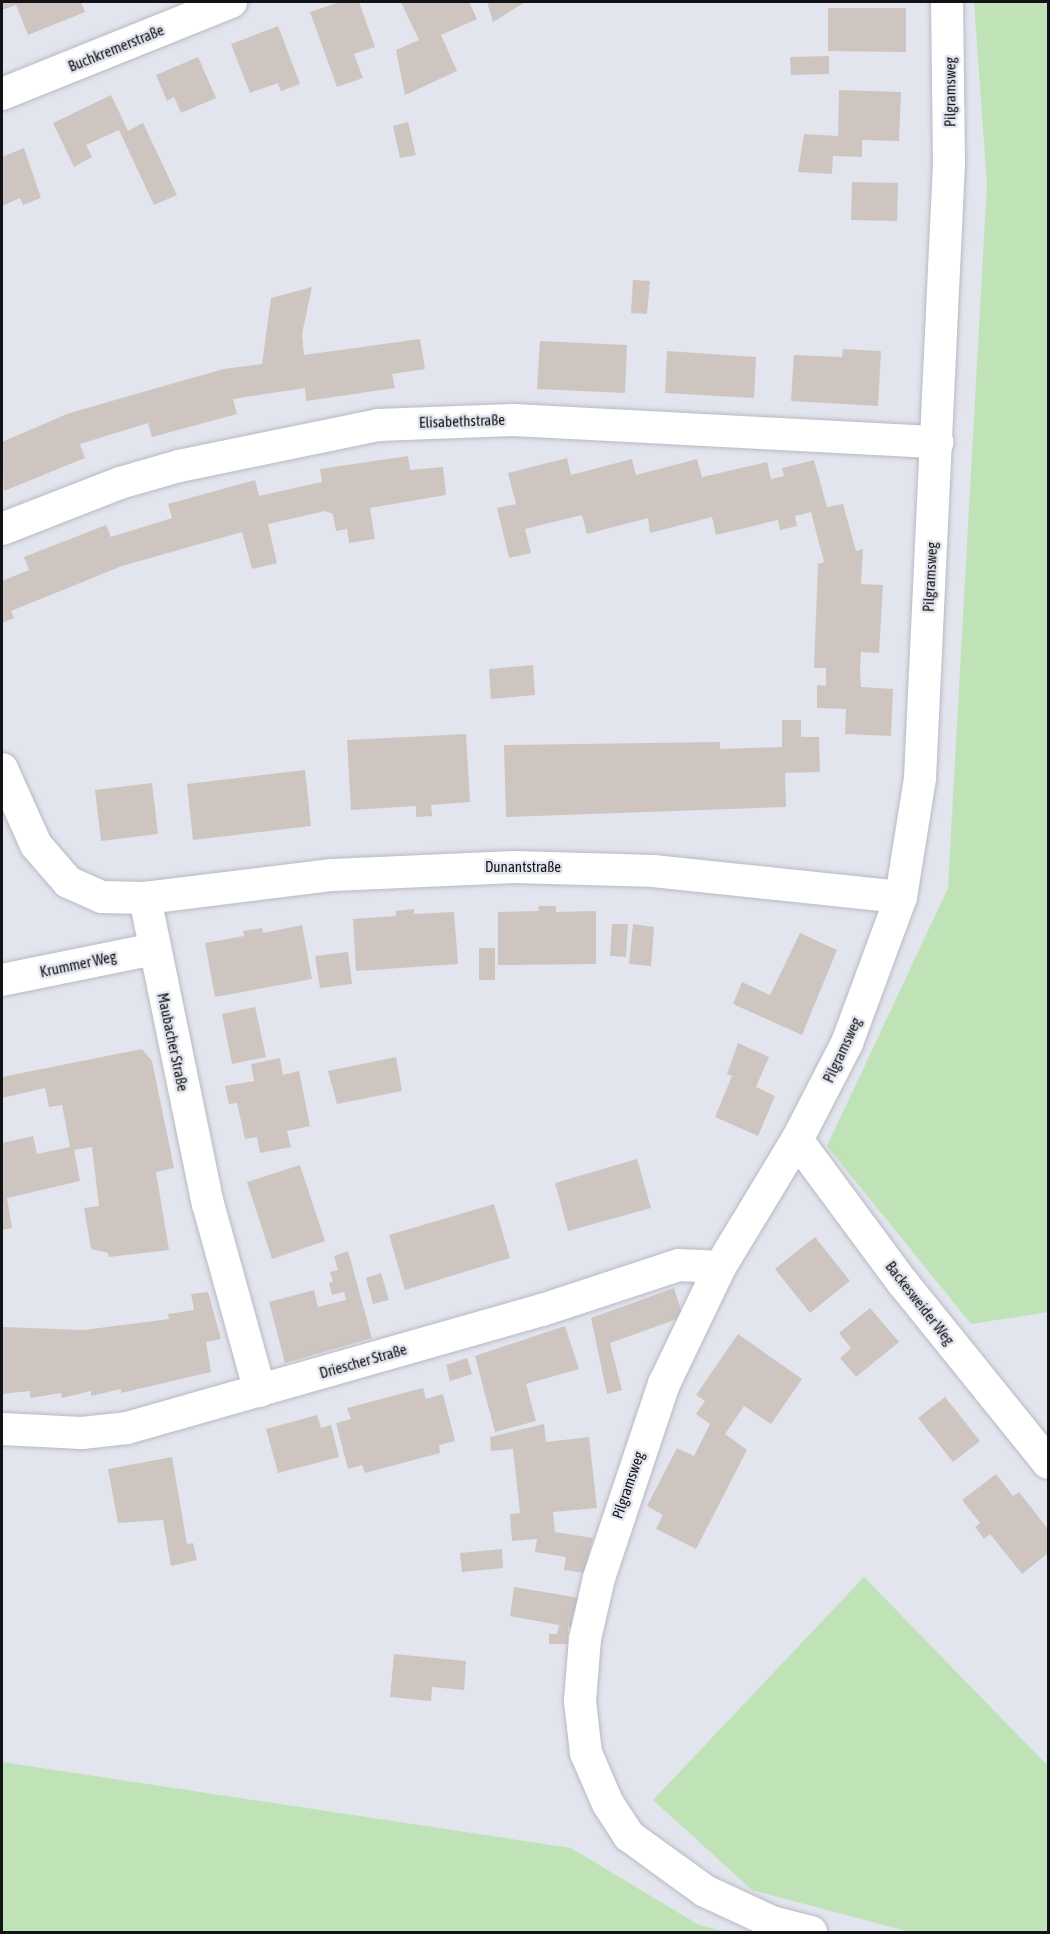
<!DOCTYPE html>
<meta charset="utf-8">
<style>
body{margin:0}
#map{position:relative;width:1050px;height:1934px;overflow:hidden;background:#e2e5ee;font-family:"Asap Condensed",sans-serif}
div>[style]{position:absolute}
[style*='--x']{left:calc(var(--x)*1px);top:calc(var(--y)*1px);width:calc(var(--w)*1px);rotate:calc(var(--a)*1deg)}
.green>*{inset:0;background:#bfe3b7}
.building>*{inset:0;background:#cec5c1}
.roads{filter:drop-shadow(0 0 2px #b8bac2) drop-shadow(0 0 2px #b8bac2)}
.street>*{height:32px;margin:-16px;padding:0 16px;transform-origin:16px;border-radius:16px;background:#fff}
span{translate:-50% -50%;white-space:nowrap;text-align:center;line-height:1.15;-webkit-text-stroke:5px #e2e5ee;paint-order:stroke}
.street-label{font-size:15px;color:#121316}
.frame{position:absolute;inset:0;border:3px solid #121316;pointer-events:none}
</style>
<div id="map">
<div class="green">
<i style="clip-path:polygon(974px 2px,1048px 2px,1048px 1312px,971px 1324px,827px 1146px,948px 888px,987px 184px)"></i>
<i style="clip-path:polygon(864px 1577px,1048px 1766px,1048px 1932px,910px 1932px,752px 1890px,653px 1800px)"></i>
<i style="clip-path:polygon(2px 1762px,571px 1848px,699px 1925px,727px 1932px,2px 1932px)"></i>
</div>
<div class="building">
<i style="clip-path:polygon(2px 2px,81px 2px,85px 12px,28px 35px,16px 5px,2px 10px)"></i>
<i style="clip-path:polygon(340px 2px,359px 2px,375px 47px,354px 54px,363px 78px,337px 87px,310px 12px)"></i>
<i style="clip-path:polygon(401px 2px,469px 2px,477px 19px,441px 35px,457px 71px,405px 95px,396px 50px,419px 40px)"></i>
<i style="clip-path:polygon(487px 2px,525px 2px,493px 22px)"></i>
<i style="clip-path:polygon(828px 8px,906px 8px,906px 52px,828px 51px)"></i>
<i style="clip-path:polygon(278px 26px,300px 84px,281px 91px,278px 83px,250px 93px,231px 44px)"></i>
<i style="clip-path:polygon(829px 56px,829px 74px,791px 75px,790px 57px)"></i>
<i style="clip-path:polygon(198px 57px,216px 98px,181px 113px,174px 97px,167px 101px,156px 75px)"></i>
<i style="clip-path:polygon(839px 90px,901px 92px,899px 141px,862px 140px,862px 157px,833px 156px,832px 174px,798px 172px,804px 134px,838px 136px)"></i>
<i style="clip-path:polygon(111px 95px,128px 131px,143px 123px,177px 195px,154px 205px,119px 130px,86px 145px,92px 157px,74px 167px,53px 123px)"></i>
<i style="clip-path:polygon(408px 122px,416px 155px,400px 158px,393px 126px)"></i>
<i style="clip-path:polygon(24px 148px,41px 198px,23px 205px,20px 198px,2px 206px,2px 157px)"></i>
<i style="clip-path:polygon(852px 182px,898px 183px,897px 221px,851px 220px)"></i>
<i style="clip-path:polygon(633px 280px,650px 281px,647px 314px,631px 313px)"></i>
<i style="clip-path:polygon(312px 287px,302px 334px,304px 355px,420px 339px,425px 369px,392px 374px,395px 388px,306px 401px,305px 388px,233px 399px,237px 414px,152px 437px,148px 423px,80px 444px,85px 458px,4px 491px,2px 442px,67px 414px,139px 393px,224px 369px,262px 364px,271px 298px)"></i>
<i style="clip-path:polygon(540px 341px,627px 345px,625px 393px,537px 389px)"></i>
<i style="clip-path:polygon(843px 349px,881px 351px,878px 406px,791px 401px,794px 355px,842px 357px)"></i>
<i style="clip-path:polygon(667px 351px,756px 357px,754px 398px,665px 393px)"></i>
<i style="clip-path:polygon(408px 456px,410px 470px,443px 467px,446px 495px,370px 508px,375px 539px,349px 543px,347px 529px,336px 531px,333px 514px,325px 511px,268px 524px,277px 563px,252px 569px,242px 532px,122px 566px,11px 611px,14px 618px,2px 623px,2px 581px,29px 570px,24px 557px,106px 525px,111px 537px,172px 518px,168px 504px,255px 480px,259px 496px,322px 482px,320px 469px)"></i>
<i style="clip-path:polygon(567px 458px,571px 475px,632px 459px,636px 475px,697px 459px,702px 477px,767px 462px,771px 479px,784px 476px,782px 468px,814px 460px,827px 507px,843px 504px,856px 551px,863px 549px,861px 584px,883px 585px,879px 653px,861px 652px,860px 670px,861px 687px,893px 689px,891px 736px,845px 734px,846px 709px,817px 708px,817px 685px,826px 686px,826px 668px,814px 668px,818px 564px,824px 562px,811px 512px,795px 516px,797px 526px,780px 530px,778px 520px,716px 535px,712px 517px,650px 533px,648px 518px,587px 534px,582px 515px,525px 529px,531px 553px,509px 558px,497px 508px,516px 504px,508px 473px)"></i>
<i style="clip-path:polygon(533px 665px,535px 695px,491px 699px,489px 669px)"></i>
<i style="clip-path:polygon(782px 720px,801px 720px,801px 737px,819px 737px,820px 772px,785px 773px,786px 807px,506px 817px,504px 745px,720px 742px,720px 749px,782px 747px)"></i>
<i style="clip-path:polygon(466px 734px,470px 802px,431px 805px,432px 816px,416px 817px,416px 806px,351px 810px,347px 740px)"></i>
<i style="clip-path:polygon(305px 770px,311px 826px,193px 840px,187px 784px)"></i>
<i style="clip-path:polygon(152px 783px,158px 834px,101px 841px,95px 790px)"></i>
<i style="clip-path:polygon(538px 906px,556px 906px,556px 912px,596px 911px,596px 964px,498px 965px,498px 912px,539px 911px)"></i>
<i style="clip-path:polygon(414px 909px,414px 914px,454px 912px,458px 964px,356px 971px,353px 919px,396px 916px,396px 911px)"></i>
<i style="clip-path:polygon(612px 924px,628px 924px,626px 957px,610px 956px)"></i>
<i style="clip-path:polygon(633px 924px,654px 927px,651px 966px,629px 964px)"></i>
<i style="clip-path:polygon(302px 925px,312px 979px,215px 997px,205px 943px,244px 936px,243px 931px,262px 928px,263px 933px)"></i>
<i style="clip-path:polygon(800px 933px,837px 950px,802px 1035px,733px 1004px,742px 982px,770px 995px)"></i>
<i style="clip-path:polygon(479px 948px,495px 948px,495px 980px,479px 980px)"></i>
<i style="clip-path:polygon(348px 952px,352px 984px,320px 988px,315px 956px)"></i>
<i style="clip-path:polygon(255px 1007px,266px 1057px,232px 1064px,222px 1014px)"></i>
<i style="clip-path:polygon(738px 1043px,769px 1057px,756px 1087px,775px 1096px,758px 1136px,715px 1117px,732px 1076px,727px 1074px)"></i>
<i style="clip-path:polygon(142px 1049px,152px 1061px,174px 1168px,156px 1172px,169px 1250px,109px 1257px,108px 1253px,91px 1249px,84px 1208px,99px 1206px,92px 1147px,74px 1150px,80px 1181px,7px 1198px,12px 1228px,2px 1230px,2px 1143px,33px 1136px,37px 1154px,70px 1147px,62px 1105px,49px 1107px,45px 1088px,2px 1098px,2px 1077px)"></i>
<i style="clip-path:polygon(396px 1057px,402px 1091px,337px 1104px,328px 1071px)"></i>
<i style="clip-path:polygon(280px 1058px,283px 1075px,299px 1071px,310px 1126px,287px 1131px,291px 1147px,260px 1153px,257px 1137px,245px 1139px,237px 1103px,229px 1104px,225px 1086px,254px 1081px,251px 1064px)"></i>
<i style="clip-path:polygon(637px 1159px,651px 1208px,568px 1231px,555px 1183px)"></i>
<i style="clip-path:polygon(300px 1165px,325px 1241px,272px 1259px,247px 1182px)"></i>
<i style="clip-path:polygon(494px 1204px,510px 1258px,405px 1290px,389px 1235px)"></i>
<i style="clip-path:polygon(815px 1237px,850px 1281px,810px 1313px,775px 1269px)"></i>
<i style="clip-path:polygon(348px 1251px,372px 1338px,285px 1363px,269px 1302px,314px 1290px,318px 1307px,346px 1300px,344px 1292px,332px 1295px,329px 1283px,333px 1282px,330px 1272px,338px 1270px,334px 1256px)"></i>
<i style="clip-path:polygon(381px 1273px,389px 1300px,373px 1304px,366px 1278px)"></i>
<i style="clip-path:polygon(674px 1288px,683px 1317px,610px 1343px,622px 1390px,607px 1394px,591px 1318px)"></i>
<i style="clip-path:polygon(208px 1292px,221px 1339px,206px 1342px,211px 1372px,121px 1393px,121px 1389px,91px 1396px,91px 1391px,62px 1398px,61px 1393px,30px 1398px,30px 1391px,2px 1394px,2px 1327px,84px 1330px,169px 1319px,168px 1314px,194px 1310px,191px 1294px)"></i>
<i style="clip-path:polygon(870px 1308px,899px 1342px,856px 1377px,840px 1358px,851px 1348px,839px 1333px)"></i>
<i style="clip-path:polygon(565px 1326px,579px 1369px,526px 1384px,536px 1421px,495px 1432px,475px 1356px)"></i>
<i style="clip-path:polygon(738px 1334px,802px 1379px,771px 1424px,744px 1406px,725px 1434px,747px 1450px,696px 1549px,656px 1529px,663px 1515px,647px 1506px,677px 1448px,694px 1456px,710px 1424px,696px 1414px,705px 1401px,696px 1395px)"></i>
<i style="clip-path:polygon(467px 1358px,472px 1374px,450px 1381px,446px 1365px)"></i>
<i style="clip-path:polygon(423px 1388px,426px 1399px,443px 1394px,455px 1441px,439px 1445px,440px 1453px,365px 1473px,362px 1465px,348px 1469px,336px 1423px,351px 1419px,347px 1408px)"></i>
<i style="clip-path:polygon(945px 1397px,980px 1441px,953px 1462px,918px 1418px)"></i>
<i style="clip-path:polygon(317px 1415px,321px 1428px,331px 1425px,339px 1457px,278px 1473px,266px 1429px)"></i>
<i style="clip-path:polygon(544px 1424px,546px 1442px,589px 1437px,597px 1508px,553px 1512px,555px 1532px,593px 1538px,584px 1573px,564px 1570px,566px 1557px,535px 1552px,537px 1539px,512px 1541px,510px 1514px,520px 1513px,513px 1449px,491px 1451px,490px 1437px)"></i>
<i style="clip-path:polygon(172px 1457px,187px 1544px,193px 1543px,197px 1560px,171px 1566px,163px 1520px,118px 1523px,108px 1469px)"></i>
<i style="clip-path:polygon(996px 1474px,1013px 1496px,1019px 1492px,1048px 1529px,1048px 1553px,1022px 1574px,990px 1534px,984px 1539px,975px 1527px,980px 1523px,962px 1500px)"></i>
<i style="clip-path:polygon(502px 1549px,503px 1568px,462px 1572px,460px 1553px)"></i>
<i style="clip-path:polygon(514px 1587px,580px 1598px,574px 1628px,568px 1627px,568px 1644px,549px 1644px,549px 1634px,557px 1634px,559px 1625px,510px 1616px)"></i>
<i style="clip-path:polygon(394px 1654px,466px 1661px,464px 1690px,432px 1687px,431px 1701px,390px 1697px)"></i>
</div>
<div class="roads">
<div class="street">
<i style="--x:2;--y:94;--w:247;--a:-21.9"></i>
<i style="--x:2;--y:529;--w:127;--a:-21.3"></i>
<i style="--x:120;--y:483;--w:61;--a:-16.1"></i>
<i style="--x:179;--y:466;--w:203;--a:-11.6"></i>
<i style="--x:378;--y:425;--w:135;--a:-2.1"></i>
<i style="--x:513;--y:420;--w:425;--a:3"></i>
<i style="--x:2;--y:769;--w:83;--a:65.9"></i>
<i style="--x:36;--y:845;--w:49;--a:49.1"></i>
<i style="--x:68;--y:882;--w:37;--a:24"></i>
<i style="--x:102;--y:897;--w:43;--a:1.3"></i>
<i style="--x:145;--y:898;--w:312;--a:78.4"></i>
<i style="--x:208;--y:1204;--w:194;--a:74.5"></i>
<i style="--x:145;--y:898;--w:189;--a:-7"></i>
<i style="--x:333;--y:875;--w:181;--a:-2.5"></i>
<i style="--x:514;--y:867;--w:139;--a:1.6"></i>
<i style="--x:653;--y:871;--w:249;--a:6"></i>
<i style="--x:2;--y:980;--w:155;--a:-11.5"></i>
<i style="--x:797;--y:1140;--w:178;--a:53.5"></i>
<i style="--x:903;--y:1283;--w:231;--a:51.1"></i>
<i style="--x:2;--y:1429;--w:80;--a:2.9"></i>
<i style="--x:82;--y:1433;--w:45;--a:-6.3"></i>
<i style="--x:127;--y:1428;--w:431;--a:-15.9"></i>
<i style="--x:542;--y:1310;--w:144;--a:-18.2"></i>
<i style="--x:679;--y:1265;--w:41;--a:2.8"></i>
<i style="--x:811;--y:1932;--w:38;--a:-166"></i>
<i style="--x:774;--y:1923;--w:76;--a:-155.1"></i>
<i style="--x:705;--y:1891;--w:94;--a:-144.1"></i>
<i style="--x:629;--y:1836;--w:38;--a:-123"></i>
<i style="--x:608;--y:1804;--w:56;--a:-113.3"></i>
<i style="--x:586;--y:1753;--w:52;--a:-96.6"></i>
<i style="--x:580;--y:1701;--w:62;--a:-85.4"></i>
<i style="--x:585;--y:1639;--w:63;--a:-77.1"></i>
<i style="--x:599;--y:1578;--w:205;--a:-71.5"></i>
<i style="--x:664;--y:1384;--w:130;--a:-64.4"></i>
<i style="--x:720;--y:1267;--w:149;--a:-58.8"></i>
<i style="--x:797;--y:1140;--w:109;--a:-62.7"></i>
<i style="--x:847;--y:1043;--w:156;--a:-69.7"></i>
<i style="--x:901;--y:897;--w:121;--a:-80.9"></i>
<i style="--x:920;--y:778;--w:616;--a:-87.3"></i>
<i style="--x:949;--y:163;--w:161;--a:-90.7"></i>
</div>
</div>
<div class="street-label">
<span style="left:116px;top:48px;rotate:-22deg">Buchkremerstraße</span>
<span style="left:950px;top:92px;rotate:-90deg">Pilgramsweg</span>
<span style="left:462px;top:421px;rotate:-2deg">Elisabethstraße</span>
<span style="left:930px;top:577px;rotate:-87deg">Pilgramsweg</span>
<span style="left:523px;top:867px">Dunantstraße</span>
<span style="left:78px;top:964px;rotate:-12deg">Krummer Weg</span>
<span style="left:173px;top:1042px;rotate:78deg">Maubacher Straße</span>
<span style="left:842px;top:1050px;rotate:-65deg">Pilgramsweg</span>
<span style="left:920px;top:1303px;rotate:52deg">Backesweider Weg</span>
<span style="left:363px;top:1361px;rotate:-16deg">Driescher Straße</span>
<span style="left:628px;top:1485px;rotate:-71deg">Pilgramsweg</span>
</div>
<div class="frame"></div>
</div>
